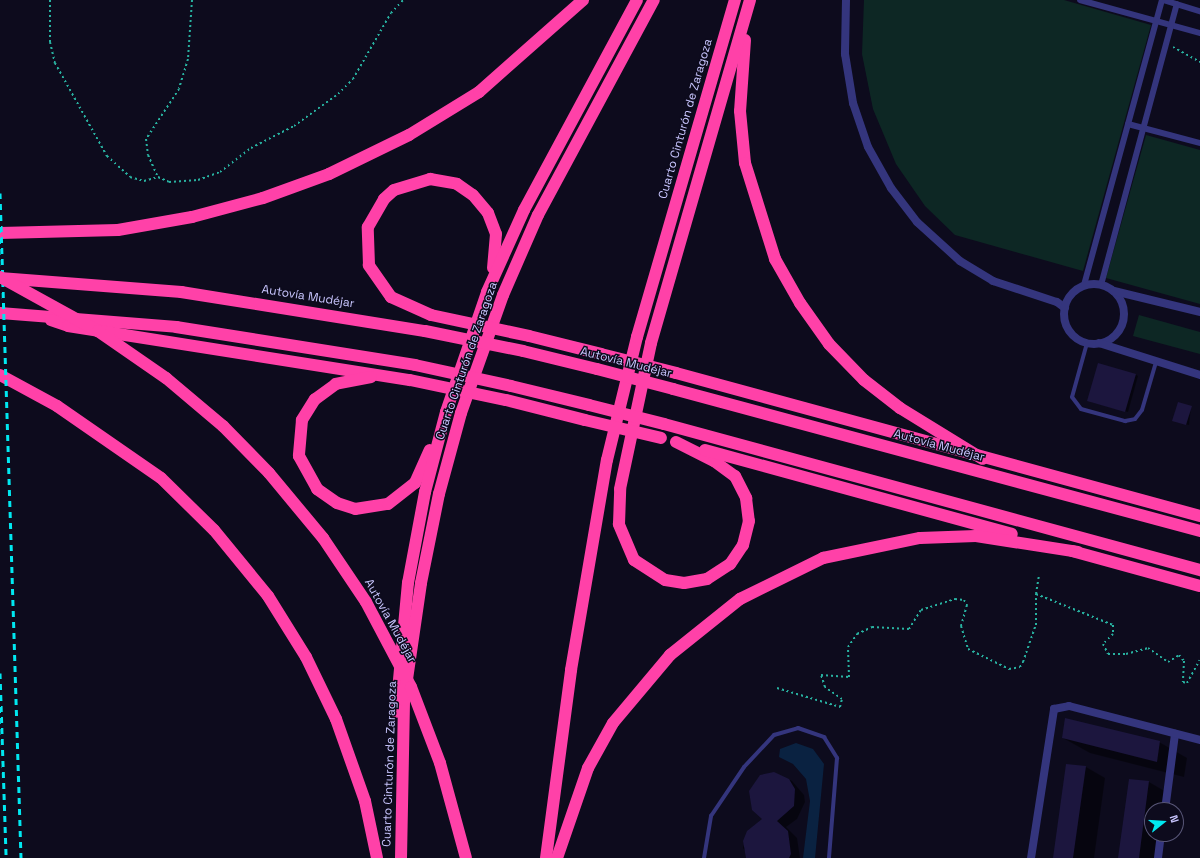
<!DOCTYPE html>
<meta charset="utf-8">
<style>
body{margin:0}
#map{position:relative;width:1200px;height:858px;overflow:hidden;background:#0d0b1d;font-family:"Space Grotesk",sans-serif}
div>[style]{position:absolute}
[style*='--x']{left:calc(var(--x)*1px);top:calc(var(--y)*1px);width:calc(var(--w)*1px);rotate:calc(var(--a)*1deg)}
.green>*{inset:0;background:#0d2724}
.water>*{inset:0;background:#0a2241}
.shadow>*{inset:0;background:#0007}
.building>*{inset:0;background:#1c163e}
.path>*{height:2px;margin-top:-1px;transform-origin:0;background:repeating-linear-gradient(90deg,#28b1a0 0 2px,transparent 0 5px)}
.service>*{height:4px;margin:-2px;padding:0 2px;transform-origin:2px;border-radius:2px;background:#34357d}
.pedestrian>*{height:6px;margin:-3px;padding:0 3px;transform-origin:3px;border-radius:3px;background:#34357d}
.minor>*{height:8px;margin:-4px;padding:0 4px;transform-origin:4px;border-radius:4px;background:#34357d}
.minor>.ring{margin:-4px;padding:0;box-sizing:content-box;background:none;border:8px solid #34357d;border-radius:50%}
.motorway>*{height:12px;margin:-6px;padding:0 6px;transform-origin:6px;border-radius:6px;background:#ff41a8}
.rail>*{height:3px;margin-top:-1.5px;transform-origin:0;background:repeating-linear-gradient(90deg,#00e8f1 0 6px,transparent 0 11px)}
.motorway-bridge>*{height:12px;margin:-6px;padding:0 6px;transform-origin:6px;border-radius:6px;background:#ff41a8}
span{translate:-50% -50%;white-space:nowrap;text-align:center;line-height:1.15;-webkit-text-stroke:3px #0d0b1d;paint-order:stroke}
.street-label{font-size:12px;color:#c9c6ff}
.north{position:absolute;left:1144px;top:802px;width:40px;height:40px;box-sizing:border-box;background:#0d0b1d;border:1px solid #585677;border-radius:50%;rotate:73deg;font-size:11px;font-weight:700;line-height:16px;text-align:center;color:#c9c6ff}
.north::after{content:'';display:block;margin:auto;width:14px;height:18px;background:#00e8f1;clip-path:polygon(50% 0,100% 100%,50% 72%,0 100%)}
</style>
<div id="map">
<div class="green">
<i style="clip-path:polygon(864px 0,1064px 0,1151px 25px,1083px 271px,955px 235px,925px 206px,896px 164px,873px 109px,862px 54px)"></i>
<i style="clip-path:polygon(1146px 135px,1200px 150px,1200px 304px,1106px 278px)"></i>
<i style="clip-path:polygon(1139px 315px,1200px 332px,1200px 354px,1133px 336px)"></i>
</div>
<div class="water">
<i style="clip-path:polygon(796px 743px,813px 749px,824px 764px,815px 858px,803px 858px,810px 801px,806px 779px,793px 764px,779px 757px,780px 749px)"></i>
</div>
<div class="shadow">
<i style="clip-path:polygon(1135px 374px,1138px 376px,1128px 412px,1091px 402px)"></i>
<i style="clip-path:polygon(1191px 407px,1189px 425px,1176px 422px)"></i>
<i style="clip-path:polygon(1063px 738px,1159px 742px,1187px 758px,1184px 777px,1090px 753px)"></i>
<i style="clip-path:polygon(1086px 767px,1105px 778px,1094px 858px,1054px 858px)"></i>
<i style="clip-path:polygon(774px 773px,792px 781px,804px 795px,805px 802px,797px 819px,786px 827px,797px 838px,800px 858px,750px 858px,743px 848px,748px 831px,763px 819px)"></i>
<i style="clip-path:polygon(1130px 780px,1149px 782px,1168px 793px,1166px 810px,1152px 810px,1152px 834px,1162px 834px,1159px 858px,1119px 858px)"></i>
</div>
<div class="building">
<i style="clip-path:polygon(1098px 363px,1136px 374px,1125px 412px,1087px 401px)"></i>
<i style="clip-path:polygon(1178px 402px,1192px 406px,1186px 425px,1172px 421px)"></i>
<i style="clip-path:polygon(1065px 718px,1160px 741px,1157px 762px,1062px 738px)"></i>
<i style="clip-path:polygon(1066px 764px,1086px 766px,1073px 858px,1053px 858px)"></i>
<i style="clip-path:polygon(774px 772px,789px 779px,795px 789px,794px 806px,777px 821px,788px 831px,791px 854px,789px 858px,746px 858px,743px 841px,747px 831px,762px 819px,752px 810px,749px 791px,760px 775px)"></i>
<i style="clip-path:polygon(1129px 779px,1149px 781px,1139px 858px,1118px 858px)"></i>
</div>
<div class="path">
<i style="--x:50;--y:0;--w:42;--a:90"></i>
<i style="--x:50;--y:42;--w:22;--a:77"></i>
<i style="--x:55;--y:63;--w:107;--a:60.8"></i>
<i style="--x:107;--y:156;--w:31;--a:42"></i>
<i style="--x:130;--y:177;--w:15;--a:16"></i>
<i style="--x:144;--y:181;--w:15;--a:-16"></i>
<i style="--x:192;--y:0;--w:59;--a:93.9"></i>
<i style="--x:188;--y:59;--w:31;--a:107"></i>
<i style="--x:179;--y:89;--w:60;--a:123.4"></i>
<i style="--x:146;--y:139;--w:16;--a:83"></i>
<i style="--x:148;--y:155;--w:24;--a:66"></i>
<i style="--x:158;--y:177;--w:12;--a:24"></i>
<i style="--x:169;--y:182;--w:29;--a:-4"></i>
<i style="--x:198;--y:180;--w:23;--a:-20"></i>
<i style="--x:220;--y:172;--w:39;--a:-38"></i>
<i style="--x:251;--y:148;--w:48;--a:-27.1"></i>
<i style="--x:294;--y:126;--w:54;--a:-36"></i>
<i style="--x:338;--y:94;--w:21;--a:-45"></i>
<i style="--x:353;--y:79;--w:76;--a:-60.1"></i>
<i style="--x:391;--y:13;--w:18;--a:-47"></i>
<i style="--x:1173;--y:47;--w:31;--a:29"></i>
<i style="--x:1036;--y:594;--w:19;--a:-81"></i>
<i style="--x:777;--y:688;--w:66;--a:16.8"></i>
<i style="--x:840;--y:707;--w:8;--a:-76"></i>
<i style="--x:842;--y:699;--w:21;--a:-145"></i>
<i style="--x:825;--y:687;--w:13;--a:-108"></i>
<i style="--x:821;--y:675;--w:28;--a:4"></i>
<i style="--x:849;--y:677;--w:30;--a:-92"></i>
<i style="--x:848;--y:647;--w:16;--a:-55"></i>
<i style="--x:857;--y:634;--w:17;--a:-25"></i>
<i style="--x:872;--y:627;--w:37;--a:3"></i>
<i style="--x:909;--y:629;--w:22;--a:-58"></i>
<i style="--x:921;--y:610;--w:36;--a:-18"></i>
<i style="--x:955;--y:599;--w:9;--a:6"></i>
<i style="--x:964;--y:600;--w:6;--a:59"></i>
<i style="--x:967;--y:605;--w:22;--a:106"></i>
<i style="--x:961;--y:626;--w:24;--a:73"></i>
<i style="--x:968;--y:649;--w:46;--a:26"></i>
<i style="--x:1009;--y:669;--w:11;--a:-10"></i>
<i style="--x:1020;--y:667;--w:6;--a:-59"></i>
<i style="--x:1023;--y:662;--w:39;--a:-71"></i>
<i style="--x:1036;--y:625;--w:31;--a:-90"></i>
<i style="--x:1036;--y:594;--w:83;--a:21.9"></i>
<i style="--x:1113;--y:625;--w:9;--a:90"></i>
<i style="--x:1113;--y:634;--w:14;--a:135"></i>
<i style="--x:1103;--y:644;--w:11;--a:63"></i>
<i style="--x:1108;--y:654;--w:18;--a:0"></i>
<i style="--x:1126;--y:654;--w:23;--a:-15"></i>
<i style="--x:1148;--y:648;--w:24;--a:35"></i>
<i style="--x:1168;--y:662;--w:13;--a:-32"></i>
<i style="--x:1179;--y:655;--w:8;--a:50"></i>
<i style="--x:1184;--y:661;--w:21;--a:93"></i>
<i style="--x:1183;--y:682;--w:4;--a:14"></i>
<i style="--x:1187;--y:683;--w:26;--a:-61"></i>
</div>
<div class="service">
<i style="--x:1087;--y:343;--w:56;--a:105.5"></i>
<i style="--x:1072;--y:397;--w:15;--a:53"></i>
<i style="--x:1081;--y:409;--w:46;--a:15.3"></i>
<i style="--x:1125;--y:421;--w:10;--a:-11"></i>
<i style="--x:1135;--y:419;--w:11;--a:-52"></i>
<i style="--x:1142;--y:410;--w:50;--a:-73.7"></i>
<i style="--x:704;--y:858;--w:43;--a:-80.5"></i>
<i style="--x:711;--y:816;--w:59;--a:-56"></i>
<i style="--x:744;--y:767;--w:44;--a:-46.8"></i>
<i style="--x:774;--y:735;--w:25;--a:-16"></i>
<i style="--x:798;--y:728;--w:28;--a:19"></i>
<i style="--x:824;--y:737;--w:25;--a:58"></i>
<i style="--x:837;--y:758;--w:100;--a:94.6"></i>
</div>
<div class="pedestrian">
<i style="--x:1080;--y:0;--w:124;--a:15.4"></i>
<i style="--x:1163;--y:0;--w:39;--a:17"></i>
<i style="--x:1128;--y:124;--w:74;--a:14.8"></i>
<i style="--x:1084;--y:285;--w:295;--a:-74.7"></i>
<i style="--x:1101;--y:285;--w:291;--a:-74.9"></i>
</div>
<div class="minor">
<i style="--x:846;--y:0;--w:54;--a:91.1"></i>
<i style="--x:845;--y:54;--w:50;--a:80.7"></i>
<i style="--x:853;--y:103;--w:46;--a:71.2"></i>
<i style="--x:868;--y:147;--w:47;--a:60.7"></i>
<i style="--x:891;--y:188;--w:43;--a:52.6"></i>
<i style="--x:917;--y:222;--w:58;--a:42.2"></i>
<i style="--x:960;--y:261;--w:39;--a:31"></i>
<i style="--x:993;--y:281;--w:67;--a:18.2"></i>
<i style="--x:1057;--y:302;--w:10;--a:37"></i>
<i class="ring" style="left:1064px;top:284px;width:52px;height:52px"></i>
<i style="--x:1114;--y:291;--w:89;--a:13.7"></i>
<i style="--x:1099;--y:343;--w:106;--a:17.6"></i>
<i style="--x:1165;--y:810;--w:77;--a:-82.5"></i>
<i style="--x:1031;--y:858;--w:151;--a:-81.2"></i>
<i style="--x:1054;--y:709;--w:15;--a:-11"></i>
<i style="--x:1069;--y:706;--w:135;--a:14.5"></i>
<i style="--x:1158;--y:858;--w:24;--a:-83"></i>
</div>
<div class="motorway">
<i style="--x:745;--y:40;--w:71;--a:94"></i>
<i style="--x:740;--y:111;--w:52;--a:84.5"></i>
<i style="--x:745;--y:163;--w:101;--a:72.6"></i>
<i style="--x:775;--y:259;--w:51;--a:60.4"></i>
<i style="--x:800;--y:303;--w:50;--a:54.7"></i>
<i style="--x:829;--y:344;--w:50;--a:45.8"></i>
<i style="--x:864;--y:380;--w:46;--a:37.9"></i>
<i style="--x:900;--y:408;--w:97;--a:31.6"></i>
<i style="--x:0;--y:233;--w:118;--a:-1.5"></i>
<i style="--x:118;--y:230;--w:75;--a:-10"></i>
<i style="--x:192;--y:217;--w:73;--a:-15"></i>
<i style="--x:263;--y:198;--w:70;--a:-20"></i>
<i style="--x:329;--y:174;--w:89;--a:-26"></i>
<i style="--x:409;--y:135;--w:82;--a:-31.6"></i>
<i style="--x:479;--y:92;--w:139;--a:-41.5"></i>
<i style="--x:0;--y:278;--w:182;--a:4.4"></i>
<i style="--x:181;--y:292;--w:247;--a:9.1"></i>
<i style="--x:0;--y:313;--w:177;--a:4.5"></i>
<i style="--x:176;--y:327;--w:242;--a:9"></i>
<i style="--x:431;--y:315;--w:44;--a:-155.8"></i>
<i style="--x:391;--y:297;--w:39;--a:-125"></i>
<i style="--x:369;--y:265;--w:38;--a:-92"></i>
<i style="--x:368;--y:227;--w:32;--a:-60"></i>
<i style="--x:384;--y:199;--w:13;--a:-42"></i>
<i style="--x:394;--y:190;--w:38;--a:-17"></i>
<i style="--x:430;--y:179;--w:27;--a:10"></i>
<i style="--x:457;--y:184;--w:19;--a:35"></i>
<i style="--x:473;--y:195;--w:23;--a:50"></i>
<i style="--x:488;--y:213;--w:22;--a:69"></i>
<i style="--x:496;--y:234;--w:34;--a:95"></i>
<i style="--x:51;--y:320;--w:18;--a:19"></i>
<i style="--x:68;--y:326;--w:346;--a:9"></i>
<i style="--x:529;--y:336;--w:74;--a:14"></i>
<i style="--x:523;--y:351;--w:76;--a:13.7"></i>
<i style="--x:676;--y:373;--w:543;--a:15.26"></i>
<i style="--x:0;--y:375;--w:65;--a:28.5"></i>
<i style="--x:57;--y:406;--w:126;--a:34.7"></i>
<i style="--x:161;--y:478;--w:74;--a:44.5"></i>
<i style="--x:214;--y:530;--w:85;--a:50.7"></i>
<i style="--x:268;--y:596;--w:72;--a:58.1"></i>
<i style="--x:306;--y:657;--w:69;--a:64.2"></i>
<i style="--x:336;--y:719;--w:87;--a:70.5"></i>
<i style="--x:365;--y:801;--w:58;--a:78.1"></i>
<i style="--x:371;--y:377;--w:36;--a:169"></i>
<i style="--x:336;--y:384;--w:26;--a:144"></i>
<i style="--x:315;--y:399;--w:25;--a:122"></i>
<i style="--x:302;--y:420;--w:36;--a:95"></i>
<i style="--x:299;--y:456;--w:38;--a:61"></i>
<i style="--x:317;--y:489;--w:24;--a:35"></i>
<i style="--x:337;--y:503;--w:19;--a:18"></i>
<i style="--x:355;--y:509;--w:33;--a:-9"></i>
<i style="--x:388;--y:504;--w:34;--a:-38"></i>
<i style="--x:415;--y:483;--w:36;--a:-66"></i>
<i style="--x:166;--y:378;--w:75;--a:40.1"></i>
<i style="--x:223;--y:426;--w:66;--a:45.6"></i>
<i style="--x:269;--y:473;--w:85;--a:50.3"></i>
<i style="--x:323;--y:538;--w:77;--a:56.1"></i>
<i style="--x:511;--y:386;--w:80;--a:13.7"></i>
<i style="--x:673;--y:389;--w:546;--a:15.08"></i>
<i style="--x:506;--y:400;--w:81;--a:14.2"></i>
<i style="--x:664;--y:424;--w:556;--a:15.24"></i>
<i style="--x:676;--y:442;--w:42;--a:26.6"></i>
<i style="--x:714;--y:461;--w:26;--a:36"></i>
<i style="--x:735;--y:476;--w:25;--a:63"></i>
<i style="--x:746;--y:498;--w:23;--a:83"></i>
<i style="--x:749;--y:521;--w:25;--a:104"></i>
<i style="--x:743;--y:545;--w:23;--a:124"></i>
<i style="--x:730;--y:564;--w:27;--a:147"></i>
<i style="--x:707;--y:579;--w:23;--a:170"></i>
<i style="--x:684;--y:583;--w:19;--a:-171"></i>
<i style="--x:665;--y:580;--w:37;--a:-147"></i>
<i style="--x:634;--y:560;--w:39;--a:-113"></i>
<i style="--x:619;--y:524;--w:35;--a:-88"></i>
<i style="--x:620;--y:489;--w:149;--a:-78"></i>
<i style="--x:651;--y:343;--w:357;--a:-73.9"></i>
<i style="--x:705;--y:450;--w:318;--a:15.3"></i>
<i style="--x:1072;--y:551;--w:133;--a:15.3"></i>
<i style="--x:396;--y:712;--w:130;--a:-84.7"></i>
<i style="--x:408;--y:583;--w:93;--a:-79.4"></i>
<i style="--x:425;--y:492;--w:83;--a:-75.3"></i>
<i style="--x:446;--y:412;--w:127;--a:-71.1"></i>
<i style="--x:487;--y:292;--w:90;--a:-65.7"></i>
<i style="--x:524;--y:210;--w:238;--a:-61.7"></i>
<i style="--x:440;--y:763;--w:98;--a:74.7"></i>
<i style="--x:401;--y:858;--w:158;--a:-88.9"></i>
<i style="--x:404;--y:700;--w:118;--a:-81.7"></i>
<i style="--x:421;--y:583;--w:91;--a:-78.6"></i>
<i style="--x:439;--y:494;--w:84;--a:-74.8"></i>
<i style="--x:461;--y:413;--w:125;--a:-70.4"></i>
<i style="--x:503;--y:295;--w:87;--a:-66.4"></i>
<i style="--x:538;--y:215;--w:244;--a:-61.7"></i>
<i style="--x:546;--y:858;--w:190;--a:-82.4"></i>
<i style="--x:571;--y:670;--w:213;--a:-80.3"></i>
<i style="--x:607;--y:460;--w:127;--a:-76.3"></i>
<i style="--x:637;--y:337;--w:351;--a:-73.8"></i>
<i style="--x:557;--y:858;--w:95;--a:-71"></i>
<i style="--x:588;--y:768;--w:51;--a:-60.9"></i>
<i style="--x:613;--y:723;--w:89;--a:-50"></i>
<i style="--x:670;--y:655;--w:90;--a:-38.7"></i>
<i style="--x:740;--y:599;--w:93;--a:-26.3"></i>
<i style="--x:823;--y:558;--w:99;--a:-11.7"></i>
<i style="--x:920;--y:538;--w:56;--a:-2"></i>
<i style="--x:976;--y:536;--w:103;--a:8.9"></i>
</div>
<div class="rail">
<i style="--x:0;--y:193;--w:665;--a:88.19"></i>
<i style="--x:0;--y:673;--w:185;--a:88.1"></i>
</div>
<div class="motorway-bridge">
<i style="--x:0;--y:277;--w:112;--a:28.9"></i>
<i style="--x:98;--y:331;--w:83;--a:34.7"></i>
<i style="--x:431;--y:315;--w:100;--a:12.1"></i>
<i style="--x:425;--y:331;--w:100;--a:11.5"></i>
<i style="--x:601;--y:354;--w:77;--a:14.2"></i>
<i style="--x:415;--y:365;--w:98;--a:12.3"></i>
<i style="--x:597;--y:369;--w:79;--a:14.7"></i>
<i style="--x:410;--y:380;--w:98;--a:11.8"></i>
<i style="--x:589;--y:405;--w:77;--a:14.2"></i>
<i style="--x:585;--y:420;--w:78;--a:13.3"></i>
<i style="--x:366;--y:602;--w:96;--a:62.1"></i>
<i style="--x:411;--y:687;--w:81;--a:69.1"></i>
</div>
<div class="street-label">
<span style="left:686px;top:119px;rotate:-74deg">Cuarto Cinturón de Zaragoza</span>
<span style="left:308px;top:297px;rotate:9deg">Autovía Mudéjar</span>
<span style="left:467px;top:361px;rotate:-71deg">Cuarto Cinturón de Zaragoza</span>
<span style="left:626px;top:363px;rotate:14deg">Autovía Mudéjar</span>
<span style="left:939px;top:446px;rotate:15deg">Autovía Mudéjar</span>
<span style="left:390px;top:621px;rotate:61deg">Autovía Mudéjar</span>
<span style="left:390px;top:764px;rotate:-88deg">Cuarto Cinturón de Zaragoza</span>
</div>
<div class="north">N</div>
</div>
